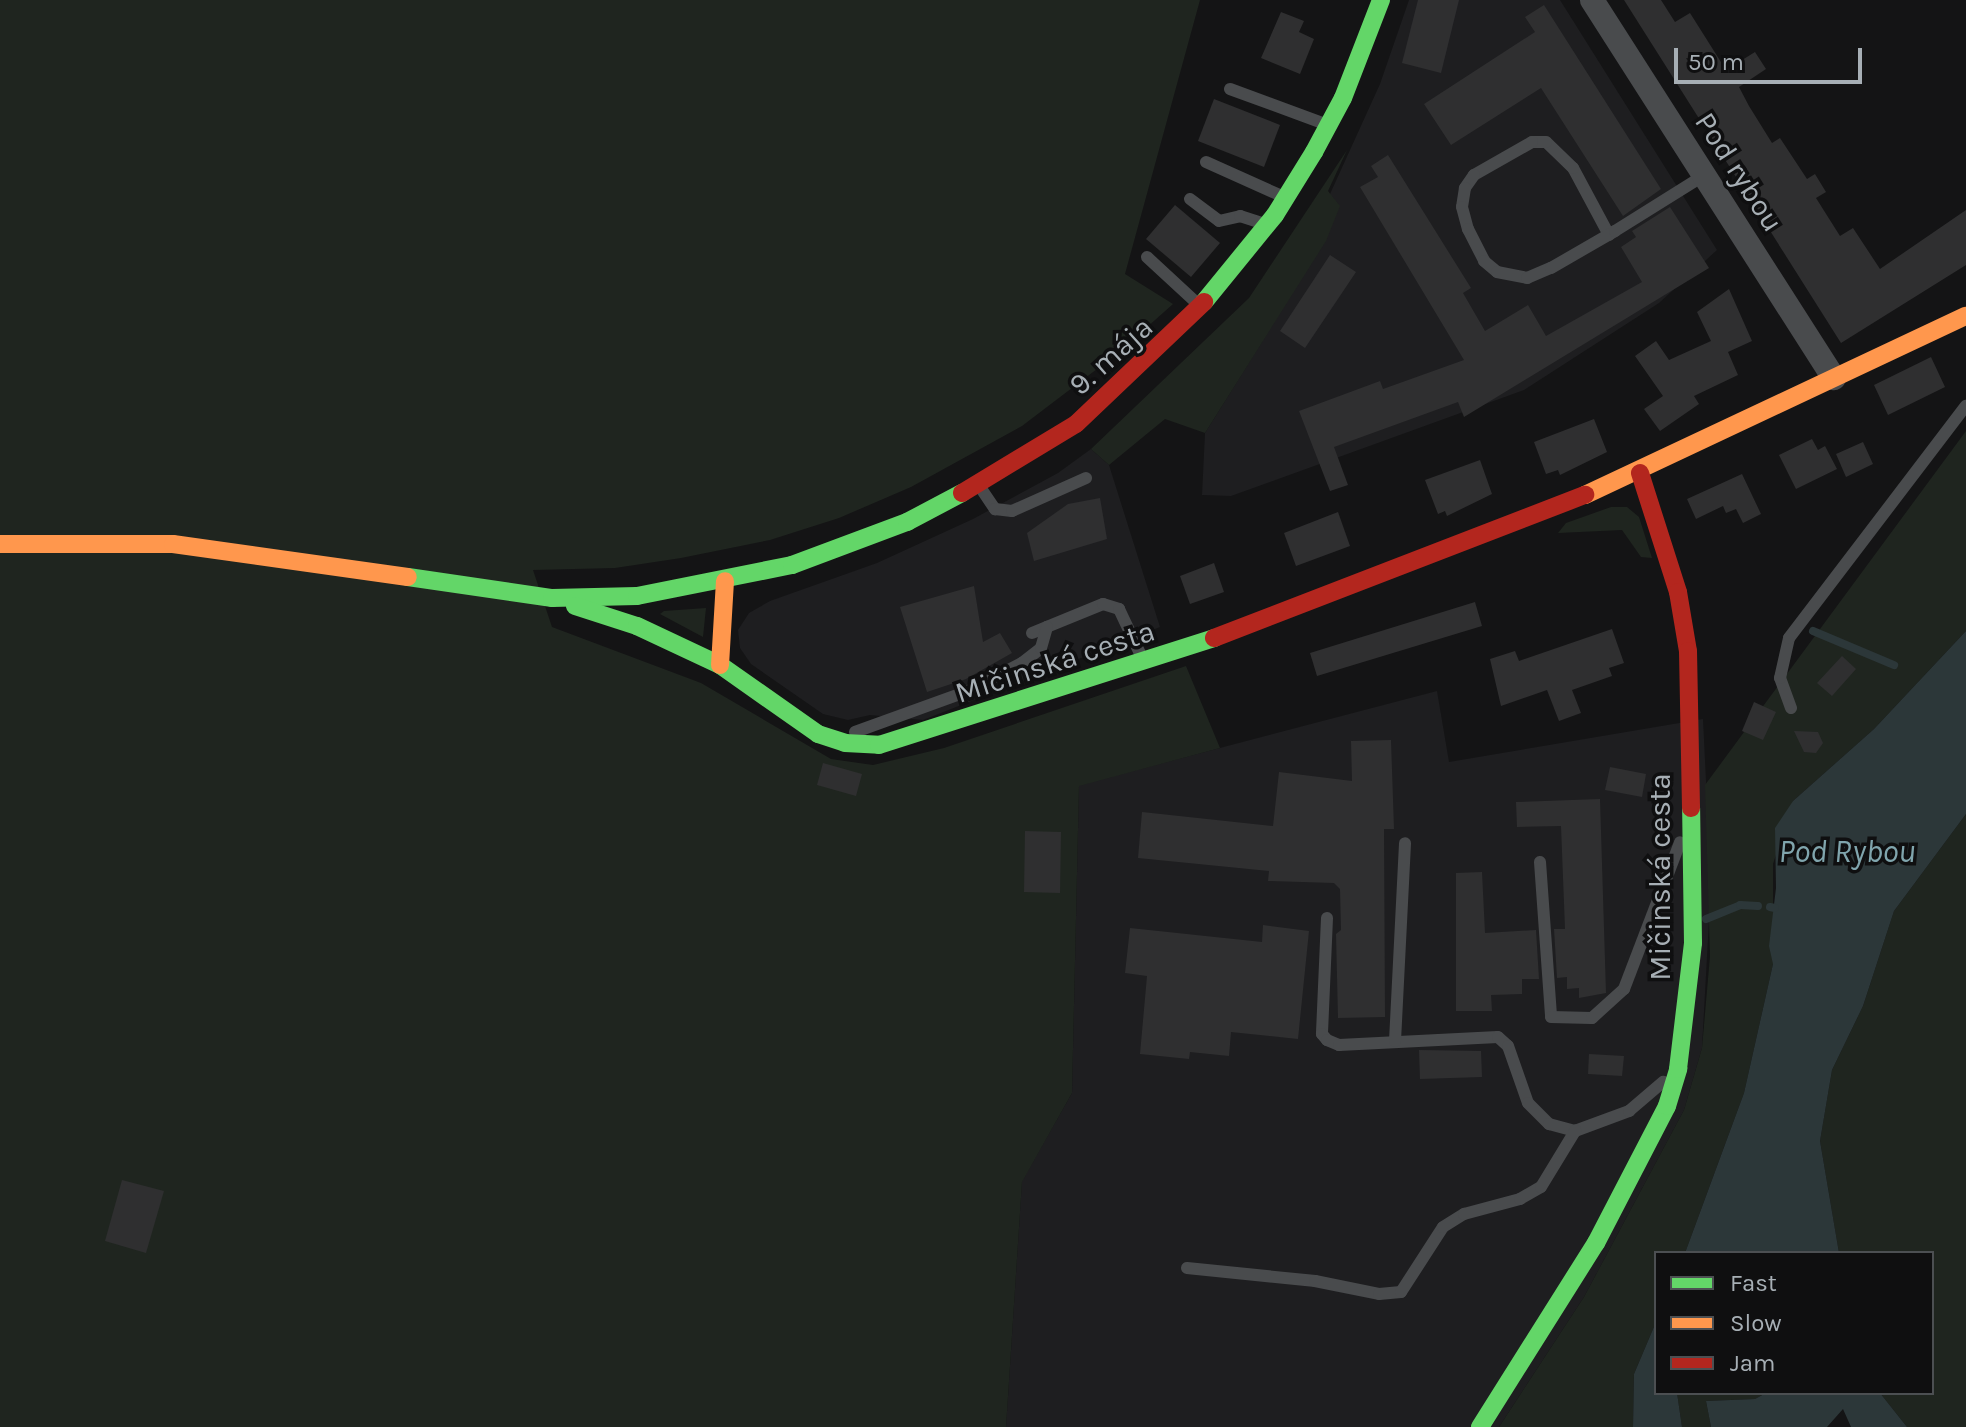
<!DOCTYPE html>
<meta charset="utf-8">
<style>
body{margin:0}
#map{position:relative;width:1966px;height:1427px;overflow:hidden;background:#141415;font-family:Karla,sans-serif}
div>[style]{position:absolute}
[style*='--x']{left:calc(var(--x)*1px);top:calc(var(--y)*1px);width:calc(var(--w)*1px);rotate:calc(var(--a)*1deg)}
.built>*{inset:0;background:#1e1e20}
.green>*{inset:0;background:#1f251f}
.water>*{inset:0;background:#2c3739}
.stream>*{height:8px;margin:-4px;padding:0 4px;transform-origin:4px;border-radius:4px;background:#2c3739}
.building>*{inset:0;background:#2f2f30}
.lane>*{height:12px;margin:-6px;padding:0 6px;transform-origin:6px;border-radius:6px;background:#494b4d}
.street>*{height:24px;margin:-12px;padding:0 12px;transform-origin:12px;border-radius:12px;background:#494b4d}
.fast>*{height:18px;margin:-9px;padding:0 9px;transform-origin:9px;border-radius:9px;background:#63d668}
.slow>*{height:18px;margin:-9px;padding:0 9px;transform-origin:9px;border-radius:9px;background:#ff974d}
.jam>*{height:18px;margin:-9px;padding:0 9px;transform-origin:9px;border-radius:9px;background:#b3261e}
span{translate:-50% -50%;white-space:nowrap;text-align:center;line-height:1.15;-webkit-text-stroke:7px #0f0f10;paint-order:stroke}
.street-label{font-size:30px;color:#a7afb5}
.water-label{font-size:32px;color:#80a5ad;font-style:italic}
.legend{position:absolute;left:1654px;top:1251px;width:280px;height:144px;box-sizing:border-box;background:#0f0f10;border:2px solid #4c4f52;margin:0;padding:10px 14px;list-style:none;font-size:24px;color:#a7afb5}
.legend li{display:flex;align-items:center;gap:16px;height:40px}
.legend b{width:40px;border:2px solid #4c4f52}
.scale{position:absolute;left:1674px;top:48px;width:188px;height:36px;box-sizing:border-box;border:4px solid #a7afb5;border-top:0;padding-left:10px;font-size:24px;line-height:28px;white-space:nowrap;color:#a7afb5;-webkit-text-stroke:6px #0f0f10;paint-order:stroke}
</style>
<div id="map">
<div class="built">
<i style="clip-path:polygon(1409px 0,1560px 0,1717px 250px,1659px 303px,1524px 390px,1231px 496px,1202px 495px,1205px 433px,1265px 337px,1380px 84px)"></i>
<i style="clip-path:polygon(1091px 449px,1109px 465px,1160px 627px,923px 720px,870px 715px,848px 720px,823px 714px,751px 664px,740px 648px,738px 630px,749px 613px,770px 601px,877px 563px,973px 519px,1058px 473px)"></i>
<i style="clip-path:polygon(1437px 691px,1449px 762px,1703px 719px,1711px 884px,1702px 1048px,1684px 1110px,1584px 1297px,1499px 1427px,1006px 1427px,1022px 1181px,1072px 1093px,1079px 785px)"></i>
</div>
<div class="green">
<i style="clip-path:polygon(0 0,1200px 0,1125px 274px,1173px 304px,1118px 353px,1022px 426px,911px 487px,839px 518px,770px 540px,681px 558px,615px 568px,533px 570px,552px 627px,701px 683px,831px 759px,873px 765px,944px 748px,1186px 666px,1220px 748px,1079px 786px,1072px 1093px,1022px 1182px,1006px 1427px,0 1427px)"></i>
<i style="clip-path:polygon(1347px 150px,1328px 191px,1340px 206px,1326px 241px,1205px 433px,1165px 419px,1109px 465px,1091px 449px,1249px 298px)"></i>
<i style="clip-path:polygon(1966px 431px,1966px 631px,1874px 729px,1793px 801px,1773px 864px,1773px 964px,1744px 1093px,1685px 1253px,1656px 1253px,1656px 1322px,1634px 1374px,1633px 1427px,1499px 1427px,1584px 1297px,1684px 1110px,1702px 1048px,1710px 956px,1705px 785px)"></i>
<i style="clip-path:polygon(1611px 507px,1627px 507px,1639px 517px,1652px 558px,1641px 557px,1622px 530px,1558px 533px,1566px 523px)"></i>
<i style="clip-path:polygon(706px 608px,703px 637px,660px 614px,664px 611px)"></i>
<i style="clip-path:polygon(1966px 814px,1966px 1427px,1907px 1427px,1880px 1393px,1932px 1393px,1932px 1253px,1839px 1253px,1820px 1141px,1832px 1070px,1863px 1006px,1894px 911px)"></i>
<i style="clip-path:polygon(1677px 1393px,1766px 1393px,1755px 1399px,1706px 1401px,1711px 1427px,1682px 1427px)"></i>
</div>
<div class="water">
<i style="clip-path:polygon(1966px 631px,1966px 814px,1894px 911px,1863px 1006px,1832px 1070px,1820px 1141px,1839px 1253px,1685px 1253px,1744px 1093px,1773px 964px,1769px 946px,1776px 888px,1775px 828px,1793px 801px,1874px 729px)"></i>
<i style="clip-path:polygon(1656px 1322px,1656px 1393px,1677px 1393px,1682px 1427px,1633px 1427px,1634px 1374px)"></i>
<i style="clip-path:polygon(1766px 1393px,1880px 1393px,1907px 1427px,1851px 1427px,1843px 1409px,1827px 1427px,1711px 1427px,1706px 1401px,1755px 1399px)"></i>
</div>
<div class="stream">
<i style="--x:1813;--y:631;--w:88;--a:22.8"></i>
<i style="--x:1770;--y:907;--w:5;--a:11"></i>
<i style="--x:1706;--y:919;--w:37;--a:-22"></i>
<i style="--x:1740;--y:905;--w:18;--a:3"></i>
</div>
<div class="building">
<i style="clip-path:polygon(1418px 0,1459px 0,1441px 73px,1402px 63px)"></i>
<i style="clip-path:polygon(1624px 0,1661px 0,1675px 22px,1690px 13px,1726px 70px,1755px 52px,1766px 69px,1739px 87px,1749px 106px,1772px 143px,1780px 138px,1807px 179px,1815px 174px,1826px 192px,1816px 198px,1840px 236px,1853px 228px,1880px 269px,1966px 210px,1966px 265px,1841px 343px)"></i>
<i style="clip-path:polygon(1544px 5px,1661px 189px,1623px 216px,1541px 88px,1451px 145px,1424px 104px,1535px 32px,1525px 17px)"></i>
<i style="clip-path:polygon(1281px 12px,1304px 21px,1299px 32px,1314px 39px,1300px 74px,1261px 58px)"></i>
<i style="clip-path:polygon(1214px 99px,1280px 125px,1264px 167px,1198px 141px)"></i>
<i style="clip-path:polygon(1388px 155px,1471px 288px,1463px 293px,1485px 331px,1528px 305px,1546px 336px,1642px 282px,1621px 247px,1636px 237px,1632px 231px,1670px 207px,1709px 268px,1464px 417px,1458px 402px,1334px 447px,1348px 485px,1330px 491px,1299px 411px,1380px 381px,1383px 389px,1464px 360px,1360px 187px,1378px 177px,1371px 166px)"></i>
<i style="clip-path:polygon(1175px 205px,1220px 243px,1191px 277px,1146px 239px)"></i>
<i style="clip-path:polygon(1330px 255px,1356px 272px,1305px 348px,1280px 331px)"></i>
<i style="clip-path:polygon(1729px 289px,1752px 341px,1728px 352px,1738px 375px,1694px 396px,1699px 404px,1660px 431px,1644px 409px,1663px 396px,1635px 356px,1656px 341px,1669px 360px,1711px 341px,1697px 312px)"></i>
<i style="clip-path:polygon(1931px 357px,1945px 387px,1888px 415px,1874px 385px)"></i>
<i style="clip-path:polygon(1594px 419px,1607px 452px,1560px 475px,1558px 470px,1546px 474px,1534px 442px)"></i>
<i style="clip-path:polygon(1812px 439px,1818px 450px,1825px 446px,1837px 469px,1796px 489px,1779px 455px)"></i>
<i style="clip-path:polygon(1863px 442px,1873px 464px,1846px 477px,1836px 454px)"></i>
<i style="clip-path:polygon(1480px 460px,1492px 494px,1447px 516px,1445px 511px,1438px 514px,1425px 480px)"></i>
<i style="clip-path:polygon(1742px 474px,1761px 514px,1743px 523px,1736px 509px,1726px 513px,1723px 506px,1696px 519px,1687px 499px)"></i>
<i style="clip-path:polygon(1100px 498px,1107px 539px,1034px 561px,1027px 533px,1068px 504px)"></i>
<i style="clip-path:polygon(1338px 512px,1350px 546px,1296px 566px,1284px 533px)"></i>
<i style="clip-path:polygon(1214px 563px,1224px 592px,1190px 604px,1180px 576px)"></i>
<i style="clip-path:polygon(974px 586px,983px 642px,1000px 633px,1012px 653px,966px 679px,927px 692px,900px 607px)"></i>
<i style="clip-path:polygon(1475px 602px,1482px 626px,1317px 676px,1310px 653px)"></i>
<i style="clip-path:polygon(1612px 629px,1624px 663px,1609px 668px,1612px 676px,1572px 690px,1581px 713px,1559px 721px,1547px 690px,1501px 706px,1490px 659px,1515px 651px,1519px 661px)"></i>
<i style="clip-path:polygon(1842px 656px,1856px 669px,1832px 696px,1817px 683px)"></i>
<i style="clip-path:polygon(1754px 702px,1776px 712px,1763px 740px,1742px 731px)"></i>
<i style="clip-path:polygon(1794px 731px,1818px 732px,1823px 743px,1816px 753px,1804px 752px)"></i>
<i style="clip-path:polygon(1391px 740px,1394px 829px,1384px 829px,1385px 1017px,1338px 1018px,1336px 934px,1341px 930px,1340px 889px,1334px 883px,1268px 881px,1269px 871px,1138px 858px,1142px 812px,1273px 826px,1279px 772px,1352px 781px,1351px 741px)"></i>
<i style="clip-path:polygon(823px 763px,862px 774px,856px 796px,817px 785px)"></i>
<i style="clip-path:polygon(1610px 767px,1646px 774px,1642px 797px,1605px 790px)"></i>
<i style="clip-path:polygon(1600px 799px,1606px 993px,1579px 998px,1579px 988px,1567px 989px,1567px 977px,1557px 978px,1554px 929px,1565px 929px,1561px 826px,1517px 827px,1516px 802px)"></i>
<i style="clip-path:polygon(1025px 831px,1061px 832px,1060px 893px,1024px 892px)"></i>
<i style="clip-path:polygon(1482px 872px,1485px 933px,1536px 930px,1539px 979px,1522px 979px,1522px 994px,1491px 995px,1492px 1011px,1456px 1011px,1456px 873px)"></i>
<i style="clip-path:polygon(1263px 925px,1309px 931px,1298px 1039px,1231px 1032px,1229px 1056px,1190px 1052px,1189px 1059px,1140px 1054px,1147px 976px,1125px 973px,1130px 928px,1262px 942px)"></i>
<i style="clip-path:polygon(1419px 1050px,1481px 1051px,1482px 1077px,1420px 1079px)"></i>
<i style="clip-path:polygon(1589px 1054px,1624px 1056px,1622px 1076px,1588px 1074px)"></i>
<i style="clip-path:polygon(122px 1180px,164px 1191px,146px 1253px,105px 1241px)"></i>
</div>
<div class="lane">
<i style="--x:1230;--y:89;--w:101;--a:20.2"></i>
<i style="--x:1206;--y:162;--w:85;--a:24.2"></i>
<i style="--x:1190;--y:199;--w:36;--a:37"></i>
<i style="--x:1219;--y:221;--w:22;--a:-13"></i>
<i style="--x:1240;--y:216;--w:26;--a:18"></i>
<i style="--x:1609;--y:235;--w:76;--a:-118.2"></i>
<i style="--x:1573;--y:168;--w:37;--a:-136"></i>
<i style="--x:1546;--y:142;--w:14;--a:180"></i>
<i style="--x:1532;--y:142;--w:67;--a:150.4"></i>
<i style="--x:1474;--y:175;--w:16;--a:125"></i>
<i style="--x:1465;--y:188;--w:19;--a:99"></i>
<i style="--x:1462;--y:207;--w:23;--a:75"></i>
<i style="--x:1468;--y:229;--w:36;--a:63"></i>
<i style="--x:1484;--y:261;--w:17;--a:40"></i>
<i style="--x:1497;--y:272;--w:31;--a:11"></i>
<i style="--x:1527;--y:278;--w:26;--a:-23"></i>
<i style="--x:1551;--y:268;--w:74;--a:-30"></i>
<i style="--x:1615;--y:231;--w:104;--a:-32"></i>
<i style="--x:1147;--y:257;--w:72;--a:42.8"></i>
<i style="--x:980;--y:487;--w:27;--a:56"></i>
<i style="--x:995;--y:509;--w:17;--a:7"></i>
<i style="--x:1012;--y:511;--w:81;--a:-24"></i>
<i style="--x:1032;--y:633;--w:77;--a:-22.2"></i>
<i style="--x:1103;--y:604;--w:17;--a:17"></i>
<i style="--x:1119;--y:609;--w:59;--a:64.7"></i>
<i style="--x:1791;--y:708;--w:32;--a:-110"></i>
<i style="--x:1780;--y:678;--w:41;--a:-77.3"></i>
<i style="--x:1789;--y:638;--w:292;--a:-52.7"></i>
<i style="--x:855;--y:732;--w:120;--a:-19.9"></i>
<i style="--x:968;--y:691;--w:61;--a:-27.4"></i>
<i style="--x:1022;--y:663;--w:24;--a:-38"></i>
<i style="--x:1041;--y:648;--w:22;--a:-74"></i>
<i style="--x:1540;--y:862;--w:155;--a:85.9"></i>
<i style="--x:1551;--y:1017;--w:41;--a:1.4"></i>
<i style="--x:1592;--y:1018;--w:43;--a:-42.2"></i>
<i style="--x:1624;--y:989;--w:157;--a:-69.1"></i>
<i style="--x:1327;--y:918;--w:116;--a:92.5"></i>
<i style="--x:1322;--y:1034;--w:8;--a:50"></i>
<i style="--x:1327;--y:1040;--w:13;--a:23"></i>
<i style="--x:1339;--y:1045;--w:159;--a:-2.9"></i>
<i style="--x:1498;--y:1037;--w:13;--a:42"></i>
<i style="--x:1508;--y:1046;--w:60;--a:70.7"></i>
<i style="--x:1528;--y:1103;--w:30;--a:45"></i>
<i style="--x:1549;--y:1124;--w:27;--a:15"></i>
<i style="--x:1575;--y:1131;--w:58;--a:-20.3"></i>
<i style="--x:1629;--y:1111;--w:45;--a:-40.5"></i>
<i style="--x:1395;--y:1041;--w:198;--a:-87.1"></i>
<i style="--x:1187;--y:1268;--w:129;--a:5.8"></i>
<i style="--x:1315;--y:1281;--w:65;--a:11.5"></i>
<i style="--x:1379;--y:1294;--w:22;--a:-5"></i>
<i style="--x:1401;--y:1292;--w:77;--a:-57.1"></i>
<i style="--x:1443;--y:1227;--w:25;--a:-32"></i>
<i style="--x:1464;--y:1214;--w:58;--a:-15"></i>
<i style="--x:1520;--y:1199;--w:24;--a:-30"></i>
<i style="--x:1541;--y:1187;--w:66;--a:-58.7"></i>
</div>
<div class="street">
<i style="--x:1592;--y:0;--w:449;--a:57.4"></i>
</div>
<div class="fast">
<i style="--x:1204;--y:302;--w:112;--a:-50.8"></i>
<i style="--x:1275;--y:215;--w:74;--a:-58.2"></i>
<i style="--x:1314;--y:152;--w:61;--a:-61.8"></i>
<i style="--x:1343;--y:98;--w:105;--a:-68.8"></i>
<i style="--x:408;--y:577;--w:146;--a:8.3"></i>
<i style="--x:552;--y:598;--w:85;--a:-1.3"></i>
<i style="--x:637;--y:596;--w:158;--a:-11.3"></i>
<i style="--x:792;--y:565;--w:123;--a:-20.5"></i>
<i style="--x:907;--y:522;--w:62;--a:-27.8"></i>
<i style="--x:575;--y:606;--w:65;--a:17.9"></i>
<i style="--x:637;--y:626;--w:92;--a:25.2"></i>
<i style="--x:720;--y:665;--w:120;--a:35.1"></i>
<i style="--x:818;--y:734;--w:28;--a:18"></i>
<i style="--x:845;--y:743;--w:34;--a:3"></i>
<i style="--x:879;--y:745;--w:352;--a:-17.7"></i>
<i style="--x:1480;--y:1427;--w:218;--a:-57.8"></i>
<i style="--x:1596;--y:1243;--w:154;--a:-62.6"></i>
<i style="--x:1667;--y:1106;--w:39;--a:-73"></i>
<i style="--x:1678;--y:1069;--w:127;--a:-83.2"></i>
<i style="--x:1693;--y:943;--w:135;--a:-90.8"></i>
</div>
<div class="slow">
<i style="--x:1585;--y:495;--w:421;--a:-25.2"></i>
<i style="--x:0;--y:544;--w:173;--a:0"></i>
<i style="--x:173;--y:544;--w:237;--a:8"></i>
<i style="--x:720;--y:665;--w:84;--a:-86.6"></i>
</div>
<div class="jam">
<i style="--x:1640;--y:473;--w:125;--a:72.3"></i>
<i style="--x:1678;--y:592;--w:60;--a:80.4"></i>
<i style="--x:1688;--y:651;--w:157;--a:88.9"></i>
<i style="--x:962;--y:493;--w:133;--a:-31.2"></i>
<i style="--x:1076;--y:424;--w:177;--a:-43.6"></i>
<i style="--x:1214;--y:638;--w:398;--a:-21.1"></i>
</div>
<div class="street-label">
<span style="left:1739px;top:172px;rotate:57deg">Pod rybou</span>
<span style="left:1111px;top:356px;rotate:-42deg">9. mája</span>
<span style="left:1055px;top:662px;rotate:-18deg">Mičinská cesta</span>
<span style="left:1660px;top:877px;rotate:-90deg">Mičinská cesta</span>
</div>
<div class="water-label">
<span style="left:1847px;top:852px">Pod Rybou</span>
</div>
<ul class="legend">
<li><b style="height:10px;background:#63d668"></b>Fast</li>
<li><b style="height:10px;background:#ff974d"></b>Slow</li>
<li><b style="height:10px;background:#b3261e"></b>Jam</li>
</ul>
<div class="scale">50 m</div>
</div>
